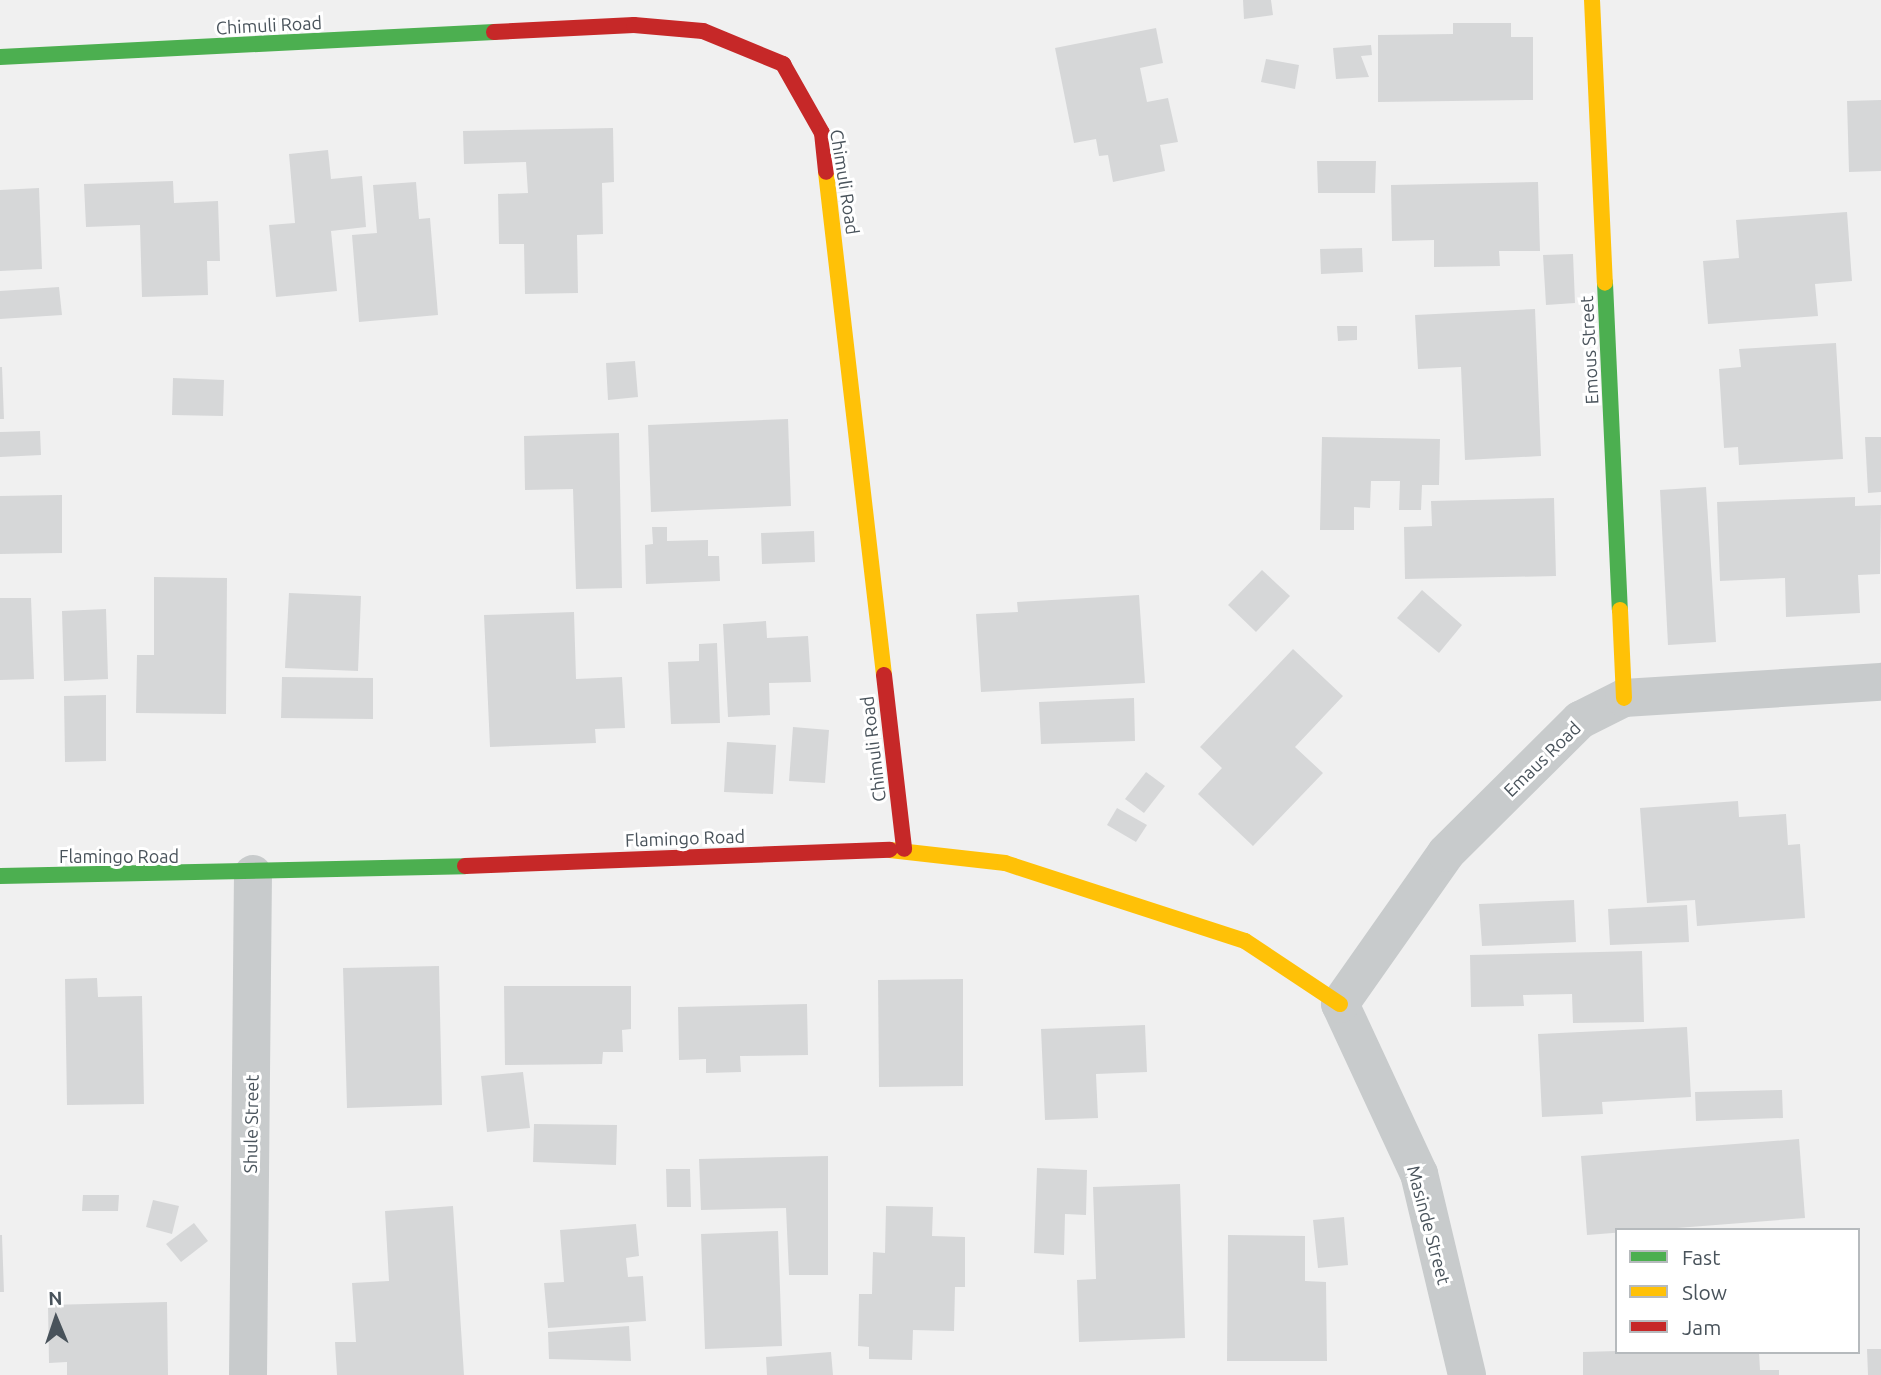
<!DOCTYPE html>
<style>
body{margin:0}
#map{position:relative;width:1881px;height:1375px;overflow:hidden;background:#f0f0f0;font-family:Ubuntu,sans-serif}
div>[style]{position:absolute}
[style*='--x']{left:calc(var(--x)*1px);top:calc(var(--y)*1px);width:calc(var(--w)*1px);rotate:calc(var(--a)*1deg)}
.building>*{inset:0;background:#d6d7d8}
.street>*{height:38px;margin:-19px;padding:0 19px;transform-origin:19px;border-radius:19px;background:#c8cbcc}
.fast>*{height:16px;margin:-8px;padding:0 8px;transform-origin:8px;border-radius:8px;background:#4caf50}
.slow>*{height:16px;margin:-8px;padding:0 8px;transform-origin:8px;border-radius:8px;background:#ffc107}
.jam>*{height:16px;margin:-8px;padding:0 8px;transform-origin:8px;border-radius:8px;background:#c62828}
span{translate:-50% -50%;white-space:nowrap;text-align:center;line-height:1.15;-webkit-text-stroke:6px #fff;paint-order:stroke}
.street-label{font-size:18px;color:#49535b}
.legend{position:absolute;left:1615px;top:1228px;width:245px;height:126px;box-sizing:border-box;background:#fff;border:2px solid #b6babd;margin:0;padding:9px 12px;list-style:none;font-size:21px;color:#49535b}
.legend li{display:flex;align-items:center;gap:14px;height:35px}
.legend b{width:35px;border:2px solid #b6babd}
.north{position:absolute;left:21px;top:1284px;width:70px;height:70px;-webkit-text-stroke:5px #fff;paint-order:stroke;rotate:358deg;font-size:19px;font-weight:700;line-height:28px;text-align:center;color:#49535b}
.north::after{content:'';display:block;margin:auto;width:24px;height:32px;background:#49535b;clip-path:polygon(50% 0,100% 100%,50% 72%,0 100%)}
</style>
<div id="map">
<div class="building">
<i style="clip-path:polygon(1243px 0,1271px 0,1273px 15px,1244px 19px)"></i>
<i style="clip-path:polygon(1453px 23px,1511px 23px,1511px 37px,1533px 37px,1533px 100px,1378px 102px,1378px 35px,1453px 34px)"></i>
<i style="clip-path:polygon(1156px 28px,1163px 63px,1140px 68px,1147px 102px,1168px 98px,1178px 142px,1160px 145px,1165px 171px,1113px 182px,1108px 155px,1099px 156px,1096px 139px,1074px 143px,1055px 48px)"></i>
<i style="clip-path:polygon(1371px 45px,1372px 55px,1361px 56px,1369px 77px,1336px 79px,1333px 48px)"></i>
<i style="clip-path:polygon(1266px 59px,1299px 65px,1295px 89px,1261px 82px)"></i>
<i style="clip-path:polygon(1881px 100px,1881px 171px,1849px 172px,1847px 101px)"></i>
<i style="clip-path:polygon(613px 128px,614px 182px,602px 183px,603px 234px,577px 235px,578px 293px,525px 294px,524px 244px,499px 244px,498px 194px,528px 193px,526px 162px,464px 164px,463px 131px)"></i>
<i style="clip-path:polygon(328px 150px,331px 179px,362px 176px,366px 227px,331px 231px,337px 291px,276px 297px,269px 225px,295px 223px,289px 154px)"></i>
<i style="clip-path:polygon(1317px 161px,1376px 161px,1375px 193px,1318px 193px)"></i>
<i style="clip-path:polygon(173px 181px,174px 203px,218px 201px,220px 261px,207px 261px,208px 295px,142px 297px,140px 225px,86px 227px,84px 184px)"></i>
<i style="clip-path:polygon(416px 182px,419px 219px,430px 218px,438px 315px,359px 322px,352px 235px,377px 233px,373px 185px)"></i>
<i style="clip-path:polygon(1538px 182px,1540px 251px,1499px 251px,1500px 266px,1434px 267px,1434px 240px,1392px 241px,1391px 185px)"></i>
<i style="clip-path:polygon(39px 188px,42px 269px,0 271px,0 190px)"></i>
<i style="clip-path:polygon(1847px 212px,1852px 281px,1815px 284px,1818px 316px,1708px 324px,1703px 261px,1739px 258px,1736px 220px)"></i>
<i style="clip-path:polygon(1362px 248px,1363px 272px,1321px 274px,1320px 249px)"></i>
<i style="clip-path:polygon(1573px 254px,1575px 303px,1546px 305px,1543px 255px)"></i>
<i style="clip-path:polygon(59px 287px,62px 315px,0 319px,0 291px)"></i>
<i style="clip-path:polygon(1535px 309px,1541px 456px,1465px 460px,1461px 367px,1418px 369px,1415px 315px)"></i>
<i style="clip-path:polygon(1337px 326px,1357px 326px,1357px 340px,1338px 341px)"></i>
<i style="clip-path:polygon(1836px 343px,1843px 459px,1739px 465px,1738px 447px,1724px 448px,1719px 369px,1741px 367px,1739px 349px)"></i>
<i style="clip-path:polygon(635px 361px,638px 397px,608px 400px,606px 363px)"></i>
<i style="clip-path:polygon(0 367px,2px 367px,4px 419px,0 419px)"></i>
<i style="clip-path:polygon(173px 378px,224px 380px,223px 416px,172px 415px)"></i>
<i style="clip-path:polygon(788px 419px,791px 506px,651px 512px,648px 425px)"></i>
<i style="clip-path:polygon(40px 431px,41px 455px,0 457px,0 432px)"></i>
<i style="clip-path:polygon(619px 433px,622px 588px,576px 589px,573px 489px,525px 490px,524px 436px)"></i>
<i style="clip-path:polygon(1322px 437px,1440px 439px,1439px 485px,1422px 485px,1421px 510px,1399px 510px,1400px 481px,1371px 481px,1370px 508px,1354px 507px,1354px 530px,1320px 530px)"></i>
<i style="clip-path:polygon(1865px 437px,1881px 437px,1881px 492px,1868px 493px)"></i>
<i style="clip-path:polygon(1706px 487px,1716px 642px,1668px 645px,1660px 490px)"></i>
<i style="clip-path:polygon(62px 495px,62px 553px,0 554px,0 496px)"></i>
<i style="clip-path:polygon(1855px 497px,1855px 506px,1881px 505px,1880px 574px,1858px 575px,1860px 613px,1786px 617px,1785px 578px,1720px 581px,1717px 502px)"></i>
<i style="clip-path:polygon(1554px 498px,1556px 576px,1405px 579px,1404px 527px,1432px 526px,1431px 501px)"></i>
<i style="clip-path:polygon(652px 527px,667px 527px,667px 541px,708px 540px,708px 556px,719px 556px,720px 581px,646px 584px,645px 545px,653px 544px)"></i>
<i style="clip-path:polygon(814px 531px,815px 562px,762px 564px,761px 533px)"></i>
<i style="clip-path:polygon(1262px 570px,1290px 596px,1256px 632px,1228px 605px)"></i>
<i style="clip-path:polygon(154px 577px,227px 578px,226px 714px,136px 713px,137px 655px,154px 655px)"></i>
<i style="clip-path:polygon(1422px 590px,1462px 625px,1439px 653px,1397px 618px)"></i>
<i style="clip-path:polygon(289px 593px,361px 596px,358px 671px,285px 668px)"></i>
<i style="clip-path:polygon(1139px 595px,1145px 683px,981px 692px,976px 614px,1018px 612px,1017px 602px)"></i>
<i style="clip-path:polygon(0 598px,31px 598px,34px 679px,0 680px)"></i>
<i style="clip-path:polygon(106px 609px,108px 679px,64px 681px,62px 611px)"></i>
<i style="clip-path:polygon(574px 612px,576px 679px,622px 677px,625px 728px,595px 729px,596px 743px,490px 747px,484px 615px)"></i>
<i style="clip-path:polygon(766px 621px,767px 638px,808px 636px,811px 682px,769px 683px,770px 715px,728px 717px,723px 624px)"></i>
<i style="clip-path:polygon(717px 643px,720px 723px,671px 724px,668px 662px,699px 661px,699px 644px)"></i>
<i style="clip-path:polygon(1293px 649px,1343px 696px,1295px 747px,1323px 773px,1253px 846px,1198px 794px,1222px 768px,1200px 747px)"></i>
<i style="clip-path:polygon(282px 677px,373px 678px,373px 719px,281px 718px)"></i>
<i style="clip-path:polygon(106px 695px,106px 761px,65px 762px,64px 696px)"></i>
<i style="clip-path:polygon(1134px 698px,1135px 741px,1041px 744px,1039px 702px)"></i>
<i style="clip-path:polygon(793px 727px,829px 730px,825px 783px,789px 781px)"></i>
<i style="clip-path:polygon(727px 742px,776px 745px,773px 794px,724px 792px)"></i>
<i style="clip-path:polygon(1146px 772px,1165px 786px,1144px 813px,1125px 799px)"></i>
<i style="clip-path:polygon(1738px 801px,1739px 817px,1786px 814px,1788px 845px,1800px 844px,1805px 918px,1697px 926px,1695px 900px,1647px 903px,1640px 808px)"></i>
<i style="clip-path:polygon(1117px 808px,1147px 825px,1136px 842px,1107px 825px)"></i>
<i style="clip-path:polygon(1574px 900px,1576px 942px,1482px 946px,1479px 904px)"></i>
<i style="clip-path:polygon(1687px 905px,1689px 942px,1610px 945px,1608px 909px)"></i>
<i style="clip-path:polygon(1642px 951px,1644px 1022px,1573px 1023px,1572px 994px,1523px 995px,1524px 1006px,1471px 1007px,1470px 955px)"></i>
<i style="clip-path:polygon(439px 966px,442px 1105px,347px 1108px,343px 968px)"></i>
<i style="clip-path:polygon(97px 978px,98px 997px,142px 996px,144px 1104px,67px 1105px,65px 979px)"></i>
<i style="clip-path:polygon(963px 979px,963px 1086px,879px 1087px,878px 980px)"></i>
<i style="clip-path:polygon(504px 986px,631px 986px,631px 1029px,622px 1030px,623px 1052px,603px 1052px,602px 1064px,505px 1065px)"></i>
<i style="clip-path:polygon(807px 1004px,808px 1055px,740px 1056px,741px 1072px,706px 1073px,706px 1059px,679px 1060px,678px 1007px)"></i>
<i style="clip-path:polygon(1145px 1025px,1147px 1072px,1096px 1074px,1098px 1118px,1045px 1120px,1041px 1029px)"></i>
<i style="clip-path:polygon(1687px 1027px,1691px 1097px,1602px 1102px,1603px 1114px,1542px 1117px,1538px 1034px)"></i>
<i style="clip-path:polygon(523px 1072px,530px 1128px,487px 1132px,481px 1076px)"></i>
<i style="clip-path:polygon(1782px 1090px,1783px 1118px,1696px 1121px,1695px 1092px)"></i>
<i style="clip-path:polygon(534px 1124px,617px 1125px,616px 1165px,533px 1162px)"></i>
<i style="clip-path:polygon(1799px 1139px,1805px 1218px,1587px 1235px,1581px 1156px)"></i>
<i style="clip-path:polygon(828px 1156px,828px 1275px,789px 1275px,786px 1208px,701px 1210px,699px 1159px)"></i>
<i style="clip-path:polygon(1037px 1168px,1087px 1170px,1086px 1215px,1065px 1214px,1064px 1255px,1034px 1253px)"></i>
<i style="clip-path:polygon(666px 1169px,690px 1169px,691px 1207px,667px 1207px)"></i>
<i style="clip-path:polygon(1180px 1184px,1185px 1338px,1079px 1342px,1077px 1280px,1096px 1279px,1093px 1187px)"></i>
<i style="clip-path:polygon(83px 1195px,119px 1195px,118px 1211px,82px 1211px)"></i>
<i style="clip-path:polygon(153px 1200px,179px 1206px,172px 1234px,146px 1227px)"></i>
<i style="clip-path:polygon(453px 1206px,464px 1375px,337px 1375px,335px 1342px,356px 1342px,352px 1283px,389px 1281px,385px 1211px)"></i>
<i style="clip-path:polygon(886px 1206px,933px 1207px,932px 1236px,965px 1237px,965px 1287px,955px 1287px,954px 1331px,913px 1330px,912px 1360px,869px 1359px,869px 1347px,858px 1346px,859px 1294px,872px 1294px,873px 1252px,885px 1253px)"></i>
<i style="clip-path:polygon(1344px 1217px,1348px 1265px,1318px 1268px,1313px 1220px)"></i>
<i style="clip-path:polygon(194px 1223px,208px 1241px,181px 1262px,166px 1244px)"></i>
<i style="clip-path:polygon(636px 1224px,639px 1256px,626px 1258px,628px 1277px,643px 1276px,646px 1321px,548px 1328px,544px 1283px,564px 1282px,560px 1230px)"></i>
<i style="clip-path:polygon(778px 1231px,782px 1346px,705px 1349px,701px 1234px)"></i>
<i style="clip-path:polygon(0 1235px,2px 1235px,4px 1292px,0 1292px)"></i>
<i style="clip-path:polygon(1228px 1235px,1305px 1236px,1305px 1281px,1326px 1282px,1327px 1361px,1227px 1361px)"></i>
<i style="clip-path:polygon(167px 1302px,168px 1375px,67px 1375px,67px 1362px,49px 1363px,48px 1305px)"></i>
<i style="clip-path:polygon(629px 1326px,631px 1361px,549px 1359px,548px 1332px)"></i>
<i style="clip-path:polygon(1867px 1349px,1881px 1349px,1881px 1375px,1868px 1375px)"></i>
<i style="clip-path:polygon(1617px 1351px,1759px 1352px,1760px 1370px,1779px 1370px,1779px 1375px,1583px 1375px,1583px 1352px)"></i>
<i style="clip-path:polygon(831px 1352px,833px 1375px,767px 1375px,766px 1357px)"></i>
</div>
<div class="street">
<i style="--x:248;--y:1375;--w:501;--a:-89.43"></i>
<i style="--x:1467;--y:1375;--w:207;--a:-103.4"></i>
<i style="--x:1419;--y:1174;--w:187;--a:-114.9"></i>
<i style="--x:1340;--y:1004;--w:184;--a:-54.9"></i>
<i style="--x:1446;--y:853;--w:189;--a:-44.8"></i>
<i style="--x:1580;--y:720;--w:49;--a:-26.6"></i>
<i style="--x:1624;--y:698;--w:257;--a:-3.6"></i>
</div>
<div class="fast">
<i style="--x:0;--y:57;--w:495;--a:-2.9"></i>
<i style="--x:1605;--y:283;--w:327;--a:87.4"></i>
<i style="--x:0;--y:876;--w:465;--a:-1.2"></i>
</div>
<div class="slow">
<i style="--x:1592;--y:0;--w:283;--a:87.4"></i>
<i style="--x:826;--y:172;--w:506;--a:83.42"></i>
<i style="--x:1620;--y:610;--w:88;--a:87.4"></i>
<i style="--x:890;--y:850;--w:116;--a:6.4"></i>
<i style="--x:1005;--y:863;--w:252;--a:18"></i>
<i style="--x:1245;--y:941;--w:114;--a:33.6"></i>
</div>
<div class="jam">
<i style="--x:494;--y:32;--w:140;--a:-2.9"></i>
<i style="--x:634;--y:25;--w:69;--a:5"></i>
<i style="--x:703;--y:31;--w:87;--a:22.4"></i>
<i style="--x:783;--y:64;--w:79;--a:60.5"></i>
<i style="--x:822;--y:133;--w:39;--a:84"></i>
<i style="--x:884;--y:675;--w:175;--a:83.4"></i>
<i style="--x:465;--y:866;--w:425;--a:-2.2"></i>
</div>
<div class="street-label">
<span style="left:269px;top:25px;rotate:-3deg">Chimuli Road</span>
<span style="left:845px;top:182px;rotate:81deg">Chimuli Road</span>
<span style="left:1589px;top:350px;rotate:-93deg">Emous Street</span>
<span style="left:873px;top:749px;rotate:-97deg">Chimuli Road</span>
<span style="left:1542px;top:759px;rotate:-44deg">Emaus Road</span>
<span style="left:685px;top:838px;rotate:-2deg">Flamingo Road</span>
<span style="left:119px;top:856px">Flamingo Road</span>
<span style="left:251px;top:1124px;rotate:-89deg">Shule Street</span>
<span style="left:1429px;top:1225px;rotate:75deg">Masinde Street</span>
</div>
<ul class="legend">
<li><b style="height:9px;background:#4caf50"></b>Fast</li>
<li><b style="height:9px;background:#ffc107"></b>Slow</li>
<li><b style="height:9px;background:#c62828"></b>Jam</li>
</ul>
<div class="north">N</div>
</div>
